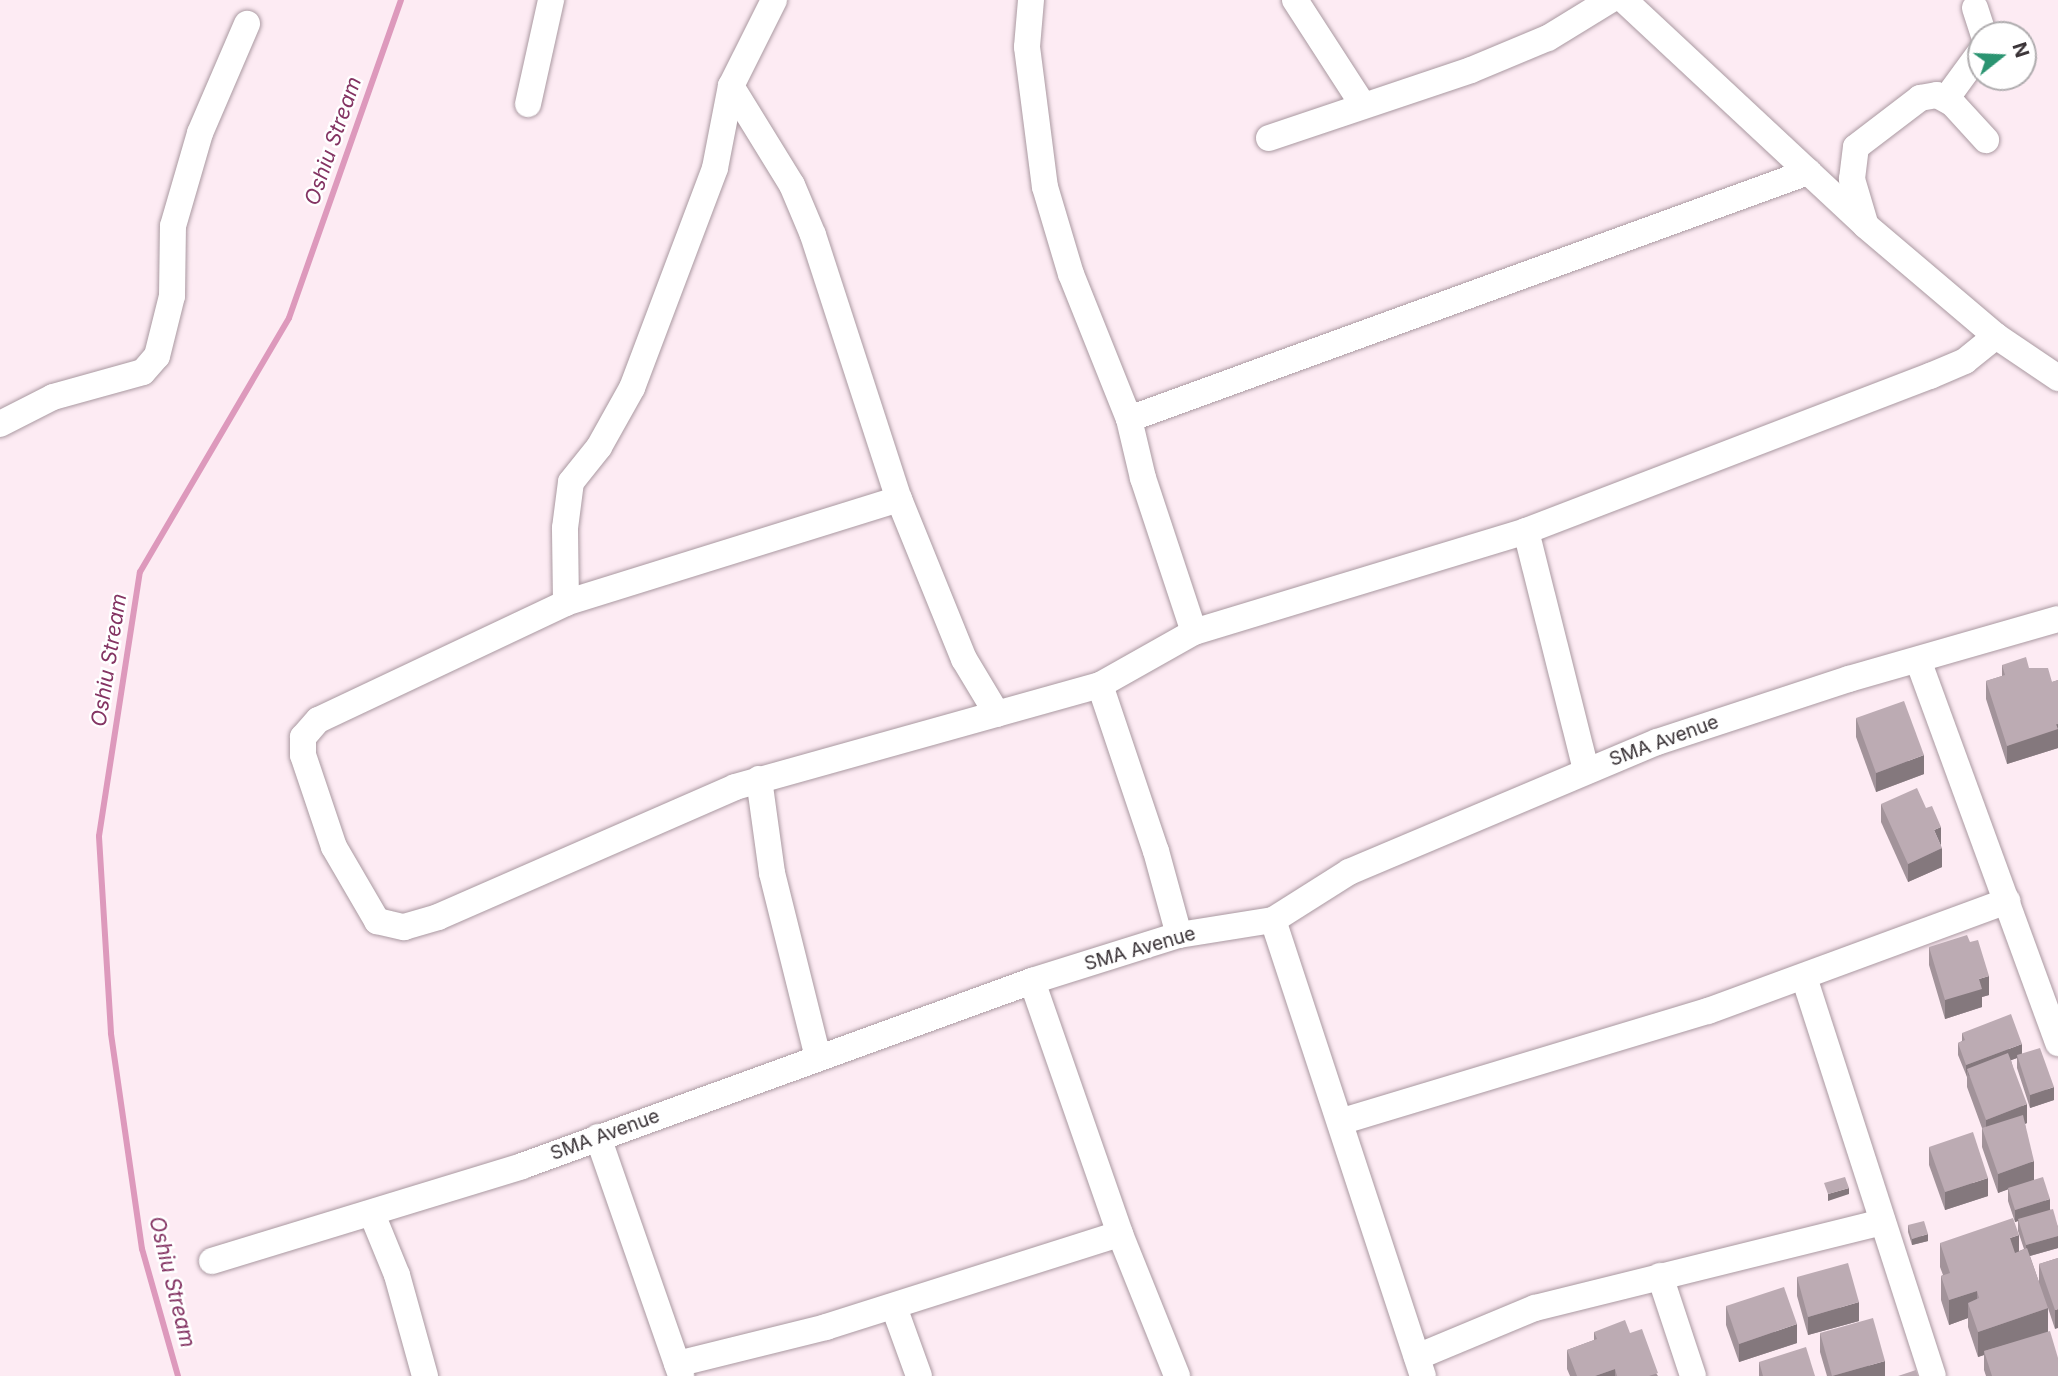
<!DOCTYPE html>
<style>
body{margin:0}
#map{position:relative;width:2058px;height:1376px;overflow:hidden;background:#fdebf3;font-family:Inter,sans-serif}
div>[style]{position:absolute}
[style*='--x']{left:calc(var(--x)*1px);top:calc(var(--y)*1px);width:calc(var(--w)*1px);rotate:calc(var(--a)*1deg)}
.stream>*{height:6px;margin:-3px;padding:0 3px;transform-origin:3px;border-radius:3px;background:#dd99bc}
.roads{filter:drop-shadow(0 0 2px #aa99a1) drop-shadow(0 0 2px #aa99a1)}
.minor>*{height:26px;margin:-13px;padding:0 13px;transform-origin:13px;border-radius:13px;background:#fff}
.wall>*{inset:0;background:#a2939a}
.shaded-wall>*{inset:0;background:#84787d}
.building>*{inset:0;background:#bcabb3}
span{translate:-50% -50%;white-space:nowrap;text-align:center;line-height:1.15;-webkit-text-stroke:5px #fff;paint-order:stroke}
.street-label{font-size:19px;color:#393236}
.water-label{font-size:21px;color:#843463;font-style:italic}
.north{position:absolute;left:1967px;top:21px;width:70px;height:70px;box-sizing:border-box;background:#fff;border:2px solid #b0adaf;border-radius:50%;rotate:72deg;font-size:19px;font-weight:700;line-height:28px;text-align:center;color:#393236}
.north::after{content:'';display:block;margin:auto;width:24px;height:32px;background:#2b9471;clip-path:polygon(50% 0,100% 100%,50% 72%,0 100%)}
</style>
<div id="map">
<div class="stream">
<i style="--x:178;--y:1376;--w:132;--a:-105.8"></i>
<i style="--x:142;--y:1249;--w:218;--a:-98.2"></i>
<i style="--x:111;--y:1033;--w:197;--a:-93.5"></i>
<i style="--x:99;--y:836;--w:267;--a:-81.2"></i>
<i style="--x:140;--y:572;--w:294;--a:-59.6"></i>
<i style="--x:289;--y:318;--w:337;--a:-70.6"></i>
</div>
<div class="roads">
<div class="minor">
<i style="--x:1031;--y:0;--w:47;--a:94.9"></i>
<i style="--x:1027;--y:47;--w:141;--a:82.7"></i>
<i style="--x:1045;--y:187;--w:91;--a:73.4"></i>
<i style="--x:1071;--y:274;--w:156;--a:68.2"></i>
<i style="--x:1129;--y:419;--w:61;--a:76.7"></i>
<i style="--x:1143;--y:478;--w:162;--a:71.7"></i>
<i style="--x:1295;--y:0;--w:125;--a:57.1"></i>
<i style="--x:1624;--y:0;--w:330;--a:43"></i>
<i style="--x:1865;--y:225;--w:172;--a:40.3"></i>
<i style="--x:1996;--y:336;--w:75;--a:34.1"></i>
<i style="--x:1975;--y:8;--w:28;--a:72"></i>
<i style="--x:731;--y:86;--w:116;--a:58.4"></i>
<i style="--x:792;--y:185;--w:54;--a:67.2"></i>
<i style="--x:813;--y:235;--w:278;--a:72"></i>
<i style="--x:899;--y:499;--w:173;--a:67.9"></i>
<i style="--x:964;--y:659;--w:64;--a:59"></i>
<i style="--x:1946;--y:99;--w:59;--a:-53.9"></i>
<i style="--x:528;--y:104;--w:107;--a:-77.5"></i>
<i style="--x:1269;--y:138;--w:213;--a:-18.6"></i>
<i style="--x:1471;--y:70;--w:83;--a:-22.6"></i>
<i style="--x:1548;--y:38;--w:73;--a:-31.5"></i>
<i style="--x:1865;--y:223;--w:46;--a:-106.5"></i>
<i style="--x:1852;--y:179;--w:32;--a:-83"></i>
<i style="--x:1856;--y:147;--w:81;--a:-37.4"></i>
<i style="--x:1920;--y:98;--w:17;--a:-10"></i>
<i style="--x:1937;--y:95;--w:18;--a:29"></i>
<i style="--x:1953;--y:104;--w:49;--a:47.5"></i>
<i style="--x:1129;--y:419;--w:723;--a:-19.99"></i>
<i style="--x:0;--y:424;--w:59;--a:-27"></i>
<i style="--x:53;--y:397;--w:93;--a:-15.5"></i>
<i style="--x:143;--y:372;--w:21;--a:-49"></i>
<i style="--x:157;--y:356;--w:62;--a:-76"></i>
<i style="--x:172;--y:296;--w:70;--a:-89.2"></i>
<i style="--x:173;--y:226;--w:97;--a:-73.8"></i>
<i style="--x:200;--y:133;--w:119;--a:-66.7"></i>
<i style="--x:899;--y:499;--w:349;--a:162.7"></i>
<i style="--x:566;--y:603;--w:274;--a:154.7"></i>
<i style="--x:318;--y:720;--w:23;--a:131"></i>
<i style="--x:303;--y:737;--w:18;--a:90"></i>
<i style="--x:303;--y:755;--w:97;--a:71.4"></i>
<i style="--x:334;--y:847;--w:86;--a:59.8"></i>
<i style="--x:377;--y:921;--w:28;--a:13"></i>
<i style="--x:404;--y:927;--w:35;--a:-16"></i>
<i style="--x:438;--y:917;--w:324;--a:-23.6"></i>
<i style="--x:735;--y:787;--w:379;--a:-15.6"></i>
<i style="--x:1100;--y:685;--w:108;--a:-29.4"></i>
<i style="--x:1194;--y:632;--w:347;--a:-16.9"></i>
<i style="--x:1526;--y:531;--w:433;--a:-21"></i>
<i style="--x:1930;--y:376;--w:38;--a:-23"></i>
<i style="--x:1965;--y:361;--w:40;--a:-39"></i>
<i style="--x:1526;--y:531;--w:246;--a:75.9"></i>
<i style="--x:566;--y:603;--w:75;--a:-90.8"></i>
<i style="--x:565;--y:528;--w:46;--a:-82.6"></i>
<i style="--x:571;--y:482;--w:45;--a:-51.3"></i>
<i style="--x:599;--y:447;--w:68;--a:-60.8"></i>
<i style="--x:632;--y:388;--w:235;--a:-69.3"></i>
<i style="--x:715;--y:168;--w:84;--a:-79"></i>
<i style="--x:731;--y:86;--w:96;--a:-63.4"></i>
<i style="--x:1918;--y:660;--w:408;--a:69.9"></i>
<i style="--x:1100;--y:685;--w:175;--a:71.4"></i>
<i style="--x:1156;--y:851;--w:87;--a:74.7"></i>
<i style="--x:759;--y:779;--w:95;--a:82.1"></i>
<i style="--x:772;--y:873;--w:191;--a:76"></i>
<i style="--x:1273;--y:920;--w:480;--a:71.8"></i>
<i style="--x:1804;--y:977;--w:419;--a:72.1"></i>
<i style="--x:1032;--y:981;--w:268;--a:70.8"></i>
<i style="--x:1120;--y:1234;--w:153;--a:68.1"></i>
<i style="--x:1343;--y:1121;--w:381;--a:-16.8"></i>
<i style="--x:1708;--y:1011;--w:319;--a:-20.2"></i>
<i style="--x:598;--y:1137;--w:253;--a:70.8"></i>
<i style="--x:372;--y:1214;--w:66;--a:67.7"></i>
<i style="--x:397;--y:1275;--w:105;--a:74.5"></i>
<i style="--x:212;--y:1261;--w:324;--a:-17"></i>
<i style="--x:522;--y:1166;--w:543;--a:-19.94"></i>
<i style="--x:1032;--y:981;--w:154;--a:-17.4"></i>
<i style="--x:1179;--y:935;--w:95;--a:-9.1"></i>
<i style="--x:1273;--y:920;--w:90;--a:-32.3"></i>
<i style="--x:1349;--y:872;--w:334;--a:-22.9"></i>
<i style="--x:1657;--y:742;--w:202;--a:-18.2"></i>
<i style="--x:1849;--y:679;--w:217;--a:-16"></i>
<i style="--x:1660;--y:1276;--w:105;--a:71.7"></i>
<i style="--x:894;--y:1307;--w:73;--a:70.1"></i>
<i style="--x:1417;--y:1357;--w:128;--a:-22.6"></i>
<i style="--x:1535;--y:1308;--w:358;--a:-13.9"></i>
<i style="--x:677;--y:1364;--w:154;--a:-13.9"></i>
<i style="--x:826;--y:1327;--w:308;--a:-17.6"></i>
</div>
</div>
<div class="wall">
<i style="clip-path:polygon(2002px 665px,2029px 668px,2052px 682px,2058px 680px,2058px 748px,2007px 764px,1986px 699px,1986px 681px,2002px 676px)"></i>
<i style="clip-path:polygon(1856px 718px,1924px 774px,1876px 792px,1856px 737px)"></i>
<i style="clip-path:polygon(1881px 804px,1941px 846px,1942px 867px,1908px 882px,1881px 822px)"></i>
<i style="clip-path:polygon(1929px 947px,1989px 995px,1982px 997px,1982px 1007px,1945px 1019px,1929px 965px)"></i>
<i style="clip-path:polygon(1962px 1033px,2022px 1054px,2054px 1100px,2030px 1108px,2017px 1068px,2017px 1058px,2011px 1060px,2027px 1123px,2025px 1124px,2034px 1180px,2050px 1209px,2058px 1227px,2058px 1248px,2030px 1256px,2039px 1282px,2039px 1264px,2058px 1258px,2055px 1329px,2048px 1308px,2048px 1331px,2058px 1376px,1986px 1376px,1984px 1370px,1984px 1355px,1978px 1357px,1968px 1327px,1968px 1318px,1949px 1325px,1941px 1300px,1941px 1276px,1943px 1275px,1940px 1267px,1940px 1243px,2019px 1251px,2024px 1249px,2018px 1231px,2018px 1221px,2015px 1222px,2008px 1201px,2008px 1189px,1998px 1193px,1982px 1147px,1982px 1128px,1967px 1087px,1967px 1077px,1958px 1055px,1958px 1043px,1962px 1041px)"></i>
<i style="clip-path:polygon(1929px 1147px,1988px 1196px,1945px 1210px,1929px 1165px)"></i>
<i style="clip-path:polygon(1908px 1225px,1928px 1241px,1912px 1245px,1908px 1232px)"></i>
<i style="clip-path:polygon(1797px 1277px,1859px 1321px,1808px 1335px,1797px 1296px)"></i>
<i style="clip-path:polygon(1726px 1306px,1797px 1343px,1739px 1362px,1726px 1325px)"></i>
<i style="clip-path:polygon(1594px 1332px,1630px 1333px,1658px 1376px,1570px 1376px,1567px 1369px,1567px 1350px,1594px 1340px)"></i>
<i style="clip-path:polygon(1820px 1333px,1885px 1376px,1827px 1376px,1820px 1352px)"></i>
<i style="clip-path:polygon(1759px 1362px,1815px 1376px,1759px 1376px)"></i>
</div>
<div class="shaded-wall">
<i style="clip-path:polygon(2058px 724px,2058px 748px,2007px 764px,2007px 746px)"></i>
<i style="clip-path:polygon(1924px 755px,1924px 774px,1876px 792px,1876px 773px)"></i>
<i style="clip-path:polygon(1941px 827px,1941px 846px,1934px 830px)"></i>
<i style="clip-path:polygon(1942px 848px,1942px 867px,1908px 882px,1908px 864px)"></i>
<i style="clip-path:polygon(1989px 976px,1989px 995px,1982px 997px,1982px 1007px,1945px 1019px,1945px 1000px,1979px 979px)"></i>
<i style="clip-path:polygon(2022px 1044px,2022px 1056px,2017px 1055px,2017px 1058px,1969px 1076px,1967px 1069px,1966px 1077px,1966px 1065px)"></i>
<i style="clip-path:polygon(2054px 1087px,2054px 1100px,2030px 1108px,2030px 1095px)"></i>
<i style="clip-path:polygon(2027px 1104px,2027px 1123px,1986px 1138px,1986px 1120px)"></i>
<i style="clip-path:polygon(2034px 1161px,2034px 1180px,1998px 1193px,1998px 1174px)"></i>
<i style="clip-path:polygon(1988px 1178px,1988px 1196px,1945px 1210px,1945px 1192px)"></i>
<i style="clip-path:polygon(1849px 1188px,1849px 1194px,1828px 1201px,1828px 1194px)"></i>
<i style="clip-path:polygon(2050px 1199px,2050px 1211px,2015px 1222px,2015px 1210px)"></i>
<i style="clip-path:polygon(1928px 1234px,1928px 1241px,1912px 1245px,1912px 1239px)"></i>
<i style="clip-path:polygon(2019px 1235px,2019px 1259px,2010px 1262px,2010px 1238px)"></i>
<i style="clip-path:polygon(2058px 1236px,2058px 1248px,2026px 1257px,2026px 1245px)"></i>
<i style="clip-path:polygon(1977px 1291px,1977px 1315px,1968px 1303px,1968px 1318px,1949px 1325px,1949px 1300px)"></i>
<i style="clip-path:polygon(1859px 1302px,1859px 1321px,1808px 1335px,1808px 1317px)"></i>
<i style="clip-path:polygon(2048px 1308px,2048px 1333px,1984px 1351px,1984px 1355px,1978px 1357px,1978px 1332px)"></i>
<i style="clip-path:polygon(2058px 1309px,2058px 1328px,2055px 1329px,2055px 1310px)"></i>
<i style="clip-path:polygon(1797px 1324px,1797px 1343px,1739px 1362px,1739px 1344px)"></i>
<i style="clip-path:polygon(1885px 1361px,1885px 1376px,1832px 1376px)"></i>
<i style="clip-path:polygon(1615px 1369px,1615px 1376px,1595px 1376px)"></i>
</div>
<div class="building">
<i style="clip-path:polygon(2026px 657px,2029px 668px,2048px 668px,2052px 682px,2058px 680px,2058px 724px,2056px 724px,2058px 729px,2007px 746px,1986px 681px,2005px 675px,2002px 665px)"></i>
<i style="clip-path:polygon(1904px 701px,1924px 755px,1876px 773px,1856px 718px)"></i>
<i style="clip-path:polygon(1917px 788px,1926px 808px,1932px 806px,1941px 827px,1934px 830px,1942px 848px,1908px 864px,1881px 804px)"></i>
<i style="clip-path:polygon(1967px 935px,1970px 942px,1978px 940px,1989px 976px,1979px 979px,1982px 989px,1945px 1000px,1929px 947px)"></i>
<i style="clip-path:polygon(2011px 1014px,2022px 1044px,1966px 1065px,1958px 1043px,1965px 1040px,1962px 1033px)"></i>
<i style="clip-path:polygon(2040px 1048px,2054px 1087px,2030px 1095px,2017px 1055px)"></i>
<i style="clip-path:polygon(2008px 1053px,2027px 1104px,1986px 1120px,1967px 1069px)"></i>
<i style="clip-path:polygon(2023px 1115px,2034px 1161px,1998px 1174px,1982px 1128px)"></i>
<i style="clip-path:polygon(1973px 1132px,1988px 1178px,1945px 1192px,1929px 1147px)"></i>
<i style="clip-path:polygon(1845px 1177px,1849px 1188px,1828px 1194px,1824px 1183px)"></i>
<i style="clip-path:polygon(2043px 1177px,2050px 1199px,2015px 1210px,2008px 1188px)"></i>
<i style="clip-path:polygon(2053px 1209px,2058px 1227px,2058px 1236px,2026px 1245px,2018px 1219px)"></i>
<i style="clip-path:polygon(2013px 1218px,2019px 1235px,2010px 1238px,2015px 1253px,2027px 1248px,2048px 1308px,1978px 1332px,1968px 1303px,1979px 1298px,1977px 1291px,1949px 1300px,1941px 1276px,1950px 1273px,1940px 1243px)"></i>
<i style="clip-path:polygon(1924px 1221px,1928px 1234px,1912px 1239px,1908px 1225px)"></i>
<i style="clip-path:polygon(2058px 1258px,2058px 1309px,2055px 1310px,2039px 1264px)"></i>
<i style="clip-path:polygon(1848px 1263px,1859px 1302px,1808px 1317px,1797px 1277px)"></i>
<i style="clip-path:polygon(1784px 1287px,1797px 1324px,1739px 1344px,1726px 1306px)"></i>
<i style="clip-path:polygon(1873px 1318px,1885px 1361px,1832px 1376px,1820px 1333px)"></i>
<i style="clip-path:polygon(1625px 1320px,1630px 1333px,1642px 1329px,1658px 1373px,1649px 1376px,1617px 1376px,1615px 1369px,1595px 1376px,1577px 1376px,1567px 1350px,1597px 1339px,1594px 1332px)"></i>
<i style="clip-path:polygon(2050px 1331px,2058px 1358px,2058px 1376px,1992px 1376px,1984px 1351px)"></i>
<i style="clip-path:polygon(1806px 1347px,1815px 1376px,1763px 1376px,1759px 1362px)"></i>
<i style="clip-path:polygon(1916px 1370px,1918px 1376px,1898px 1376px)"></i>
</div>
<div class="street-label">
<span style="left:1664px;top:741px;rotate:-20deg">SMA Avenue</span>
<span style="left:1140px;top:949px;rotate:-16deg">SMA Avenue</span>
<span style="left:605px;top:1135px;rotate:-20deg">SMA Avenue</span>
</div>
<div class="water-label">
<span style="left:333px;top:141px;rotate:-71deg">Oshiu Stream</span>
<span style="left:109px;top:660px;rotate:-81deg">Oshiu Stream</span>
<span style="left:172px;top:1282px;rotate:76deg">Oshiu Stream</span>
</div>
<div class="north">N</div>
</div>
